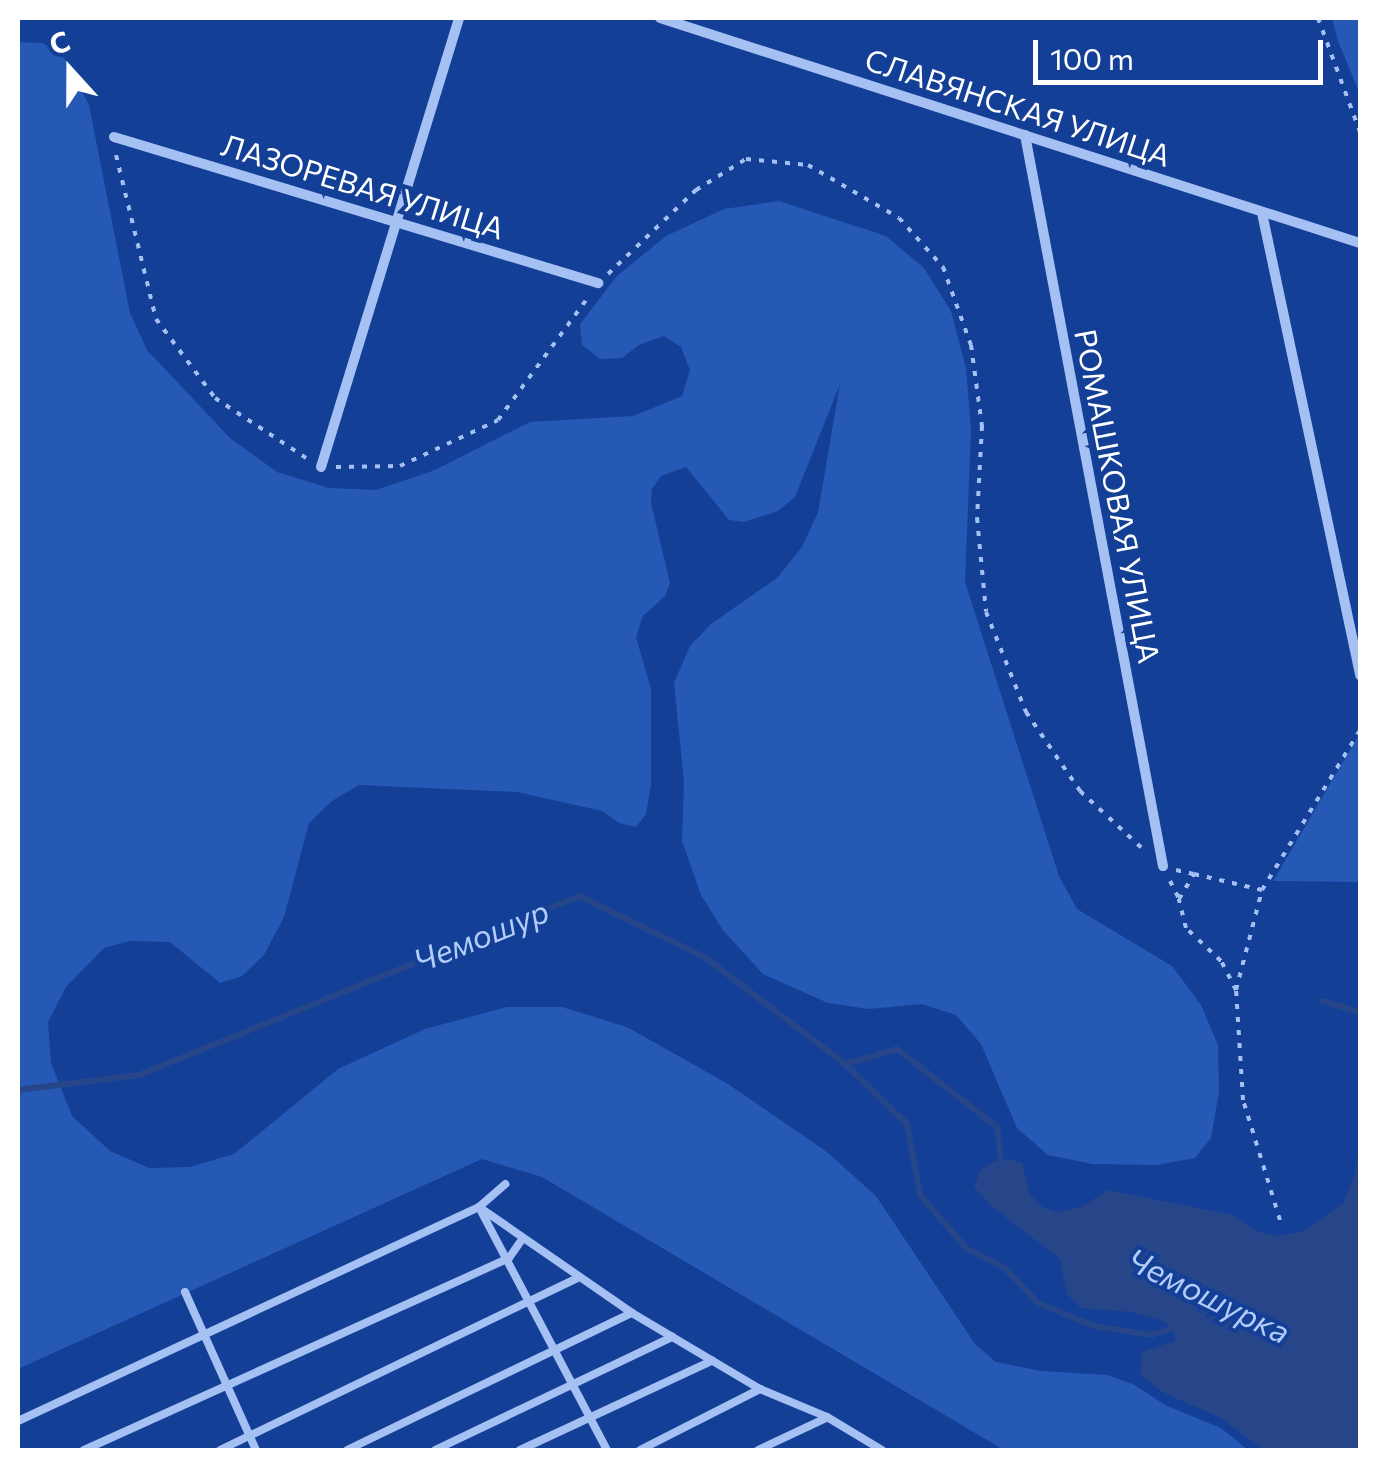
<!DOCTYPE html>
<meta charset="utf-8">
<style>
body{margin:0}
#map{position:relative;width:1378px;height:1468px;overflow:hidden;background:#133f97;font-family:Commissioner,sans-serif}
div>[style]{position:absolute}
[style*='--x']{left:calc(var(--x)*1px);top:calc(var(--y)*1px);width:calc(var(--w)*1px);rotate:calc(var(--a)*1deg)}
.green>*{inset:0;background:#2658b6}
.water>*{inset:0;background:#274689}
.stream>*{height:6px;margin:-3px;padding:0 3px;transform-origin:3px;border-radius:3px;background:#274689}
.path>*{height:4px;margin-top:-2px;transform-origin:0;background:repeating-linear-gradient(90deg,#a5c0f3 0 5px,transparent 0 13px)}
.lane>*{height:8px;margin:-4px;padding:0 4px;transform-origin:4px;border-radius:4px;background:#a5c0f3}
.street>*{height:10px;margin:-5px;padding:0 5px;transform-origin:5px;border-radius:5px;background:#a5c0f3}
span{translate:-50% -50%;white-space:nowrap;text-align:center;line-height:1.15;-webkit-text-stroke:8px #133f97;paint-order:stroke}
.street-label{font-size:30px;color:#fff}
.water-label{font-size:32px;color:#b2cbf9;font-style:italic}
.frame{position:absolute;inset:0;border:20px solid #fff;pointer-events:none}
.north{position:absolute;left:20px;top:20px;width:100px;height:100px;-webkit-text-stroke:8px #133f97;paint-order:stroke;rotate:339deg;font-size:28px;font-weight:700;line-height:40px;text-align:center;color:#fff}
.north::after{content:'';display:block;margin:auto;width:35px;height:45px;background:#fff;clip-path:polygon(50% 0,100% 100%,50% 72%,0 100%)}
.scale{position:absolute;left:1033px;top:40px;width:290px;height:45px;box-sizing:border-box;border:5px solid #fff;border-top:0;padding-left:12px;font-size:30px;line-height:35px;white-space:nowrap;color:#fff;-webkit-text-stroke:8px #133f97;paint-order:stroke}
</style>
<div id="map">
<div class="green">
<i style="clip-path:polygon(1332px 18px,1360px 18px,1360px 95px,1338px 41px)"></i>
<i style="clip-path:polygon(18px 42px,43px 43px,65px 59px,89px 105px,130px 313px,147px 350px,230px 438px,277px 472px,329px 488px,376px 490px,435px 470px,530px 422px,633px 416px,682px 396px,690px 370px,681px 347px,664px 336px,639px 345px,622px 358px,600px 359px,582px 345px,580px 324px,617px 276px,666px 236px,724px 209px,779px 201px,886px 236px,924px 268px,951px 311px,966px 368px,971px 430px,965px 582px,1059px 876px,1077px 909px,1172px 966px,1201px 1005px,1218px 1045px,1219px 1092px,1211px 1138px,1195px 1158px,1157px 1165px,1092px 1164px,1048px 1155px,1017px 1128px,981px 1044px,956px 1015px,922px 1004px,869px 1009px,828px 1003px,763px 974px,722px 929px,701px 895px,682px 841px,684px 782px,674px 683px,690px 646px,711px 624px,777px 578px,802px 547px,818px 512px,840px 384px,795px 497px,778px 511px,744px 522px,729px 520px,686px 467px,661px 476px,652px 489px,651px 503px,670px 583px,665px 596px,643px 616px,636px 637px,651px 689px,651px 785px,646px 814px,636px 827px,619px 823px,602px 811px,517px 792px,359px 785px,332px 801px,309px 823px,284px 917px,264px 955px,242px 976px,220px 983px,170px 942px,130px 941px,104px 948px,66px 987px,48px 1022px,51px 1063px,72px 1116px,110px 1151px,149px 1168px,190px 1167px,234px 1154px,338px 1069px,425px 1029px,507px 1007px,562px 1007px,627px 1027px,728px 1084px,827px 1152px,876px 1196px,975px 1344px,996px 1362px,1041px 1371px,1107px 1375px,1133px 1384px,1165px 1405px,1221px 1428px,1248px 1450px,1004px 1450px,542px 1177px,482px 1159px,18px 1369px)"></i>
<i style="clip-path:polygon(1360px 733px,1360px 882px,1273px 881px)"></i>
</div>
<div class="water">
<i style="clip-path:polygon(1360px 1138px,1360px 1450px,1262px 1450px,1223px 1419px,1162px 1392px,1140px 1374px,1142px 1352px,1175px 1341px,1173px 1329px,1161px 1320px,1130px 1312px,1081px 1308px,1067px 1294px,1060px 1259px,992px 1207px,974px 1187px,979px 1172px,992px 1162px,1010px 1159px,1022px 1163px,1030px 1194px,1041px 1206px,1057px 1212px,1081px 1207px,1108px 1190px,1233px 1215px,1258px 1232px,1280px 1236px,1304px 1231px,1343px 1203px,1356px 1171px)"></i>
</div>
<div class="stream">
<i style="--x:1322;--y:1001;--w:40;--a:16"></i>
<i style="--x:846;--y:1065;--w:85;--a:44"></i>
<i style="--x:907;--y:1124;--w:72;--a:79.6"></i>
<i style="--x:920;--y:1195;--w:72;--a:49"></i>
<i style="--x:967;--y:1249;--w:42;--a:26.6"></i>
<i style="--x:1005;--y:1268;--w:48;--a:46.7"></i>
<i style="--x:1038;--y:1303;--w:61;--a:22.3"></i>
<i style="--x:1094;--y:1326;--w:59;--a:8.8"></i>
<i style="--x:1152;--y:1335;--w:29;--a:-18"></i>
<i style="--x:18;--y:1090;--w:122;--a:-7.1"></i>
<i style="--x:139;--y:1075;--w:475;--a:-22.1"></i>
<i style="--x:579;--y:896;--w:141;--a:26"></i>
<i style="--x:706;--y:958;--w:175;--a:37.3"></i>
<i style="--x:845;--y:1064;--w:54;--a:-16.1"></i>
<i style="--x:897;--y:1049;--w:127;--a:38"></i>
<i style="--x:997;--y:1127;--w:39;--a:83"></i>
</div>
<div class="path">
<i style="--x:1318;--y:18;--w:121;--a:69.8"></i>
<i style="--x:116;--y:155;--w:169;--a:76.3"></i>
<i style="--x:156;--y:319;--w:99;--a:53.2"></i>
<i style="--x:215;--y:398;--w:113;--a:33.4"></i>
<i style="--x:608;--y:274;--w:122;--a:-43.7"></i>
<i style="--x:696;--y:190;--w:59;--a:-31.8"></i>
<i style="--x:746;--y:159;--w:62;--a:5.5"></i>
<i style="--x:808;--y:165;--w:105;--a:30.2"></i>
<i style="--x:899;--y:218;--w:66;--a:48.1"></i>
<i style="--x:943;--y:267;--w:83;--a:70.3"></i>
<i style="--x:971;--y:345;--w:82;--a:82.3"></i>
<i style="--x:982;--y:426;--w:92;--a:93.1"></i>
<i style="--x:977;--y:518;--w:94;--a:84.5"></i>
<i style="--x:986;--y:612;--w:108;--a:68.2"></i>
<i style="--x:1026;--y:712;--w:96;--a:55.6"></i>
<i style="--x:1080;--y:791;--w:87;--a:42.7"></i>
<i style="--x:336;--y:467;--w:64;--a:-0.9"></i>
<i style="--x:400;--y:466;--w:108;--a:-25.1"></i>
<i style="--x:498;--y:420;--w:154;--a:-53.7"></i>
<i style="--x:1176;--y:870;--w:18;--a:13"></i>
<i style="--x:1170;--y:881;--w:20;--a:63"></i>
<i style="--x:1236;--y:990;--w:33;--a:-117"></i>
<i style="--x:1221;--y:961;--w:48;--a:-136.7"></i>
<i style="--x:1186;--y:928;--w:30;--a:-104"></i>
<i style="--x:1179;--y:899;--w:29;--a:-59"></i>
<i style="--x:1194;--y:874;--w:70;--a:13.2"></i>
<i style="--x:1280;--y:1220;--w:126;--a:-107.1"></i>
<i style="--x:1243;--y:1100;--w:110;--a:-93.6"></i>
<i style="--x:1236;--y:990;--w:103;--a:-75.4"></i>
<i style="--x:1262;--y:890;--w:188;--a:-58.5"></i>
</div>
<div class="lane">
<i style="--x:479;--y:1207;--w:186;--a:34.7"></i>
<i style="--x:632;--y:1313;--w:149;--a:30.7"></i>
<i style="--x:760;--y:1389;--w:73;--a:22.7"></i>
<i style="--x:827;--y:1417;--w:64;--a:31"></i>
<i style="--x:481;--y:1211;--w:270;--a:62.2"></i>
<i style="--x:185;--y:1292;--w:173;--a:65.8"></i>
<i style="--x:18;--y:1421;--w:508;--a:-24.9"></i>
<i style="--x:479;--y:1207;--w:35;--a:-41"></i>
<i style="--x:84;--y:1450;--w:466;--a:-24.3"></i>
<i style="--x:509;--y:1258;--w:21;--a:-55"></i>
<i style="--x:220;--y:1450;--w:396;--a:-25.7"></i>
<i style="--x:347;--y:1450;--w:316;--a:-25.7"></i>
<i style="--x:435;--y:1450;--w:263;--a:-25.5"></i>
<i style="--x:520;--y:1450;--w:212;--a:-24.9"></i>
<i style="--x:640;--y:1450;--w:135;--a:-26.9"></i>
<i style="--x:758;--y:1450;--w:75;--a:-25.2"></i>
</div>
<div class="street">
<i style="--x:660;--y:18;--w:735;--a:17.82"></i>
<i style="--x:1025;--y:135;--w:744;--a:79.31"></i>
<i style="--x:114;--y:137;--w:506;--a:16.79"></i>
<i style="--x:1262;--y:213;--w:473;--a:78"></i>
<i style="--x:321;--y:467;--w:470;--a:-72.9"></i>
</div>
<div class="street-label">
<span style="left:1018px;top:107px;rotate:18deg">СЛАВЯНСКАЯ УЛИЦА</span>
<span style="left:363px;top:186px;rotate:17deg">ЛАЗОРЕВАЯ УЛИЦА</span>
<span style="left:1118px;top:496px;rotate:79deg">РОМАШКОВАЯ УЛИЦА</span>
</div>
<div class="water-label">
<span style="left:481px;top:935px;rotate:-22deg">Чемошур</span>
<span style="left:1209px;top:1295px;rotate:26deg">Чемошурка</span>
</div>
<div class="frame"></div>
<div class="north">С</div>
<div class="scale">100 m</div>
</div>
